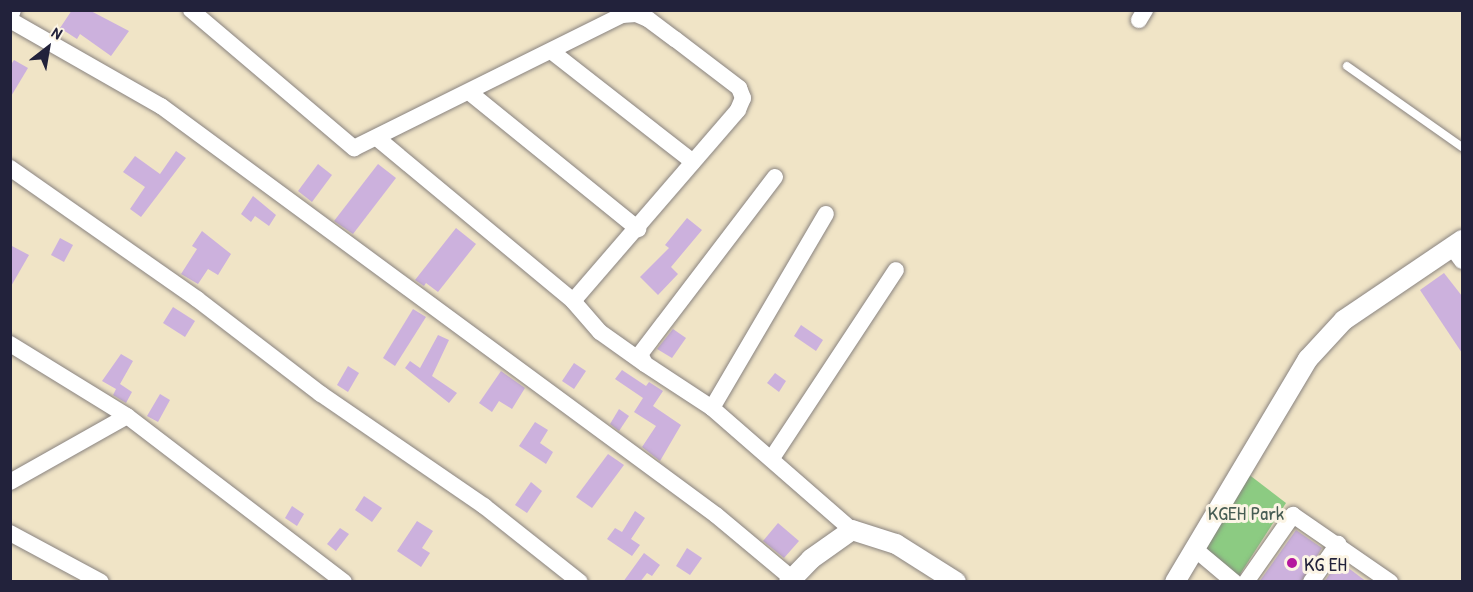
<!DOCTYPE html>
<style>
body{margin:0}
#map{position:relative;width:1473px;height:592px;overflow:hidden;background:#f0e4c6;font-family:"Patrick Hand",sans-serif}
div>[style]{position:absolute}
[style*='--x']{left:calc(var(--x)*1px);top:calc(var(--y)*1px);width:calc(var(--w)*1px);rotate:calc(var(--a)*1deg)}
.green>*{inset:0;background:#8ccb82}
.building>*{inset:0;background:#ccb1dd}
.roads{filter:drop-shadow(0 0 2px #898380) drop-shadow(0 0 2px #898380)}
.service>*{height:8px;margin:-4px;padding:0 4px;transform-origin:4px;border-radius:4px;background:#fff}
.minor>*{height:16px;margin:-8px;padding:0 8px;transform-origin:8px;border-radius:8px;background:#fff}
.tertiary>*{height:20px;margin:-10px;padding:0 10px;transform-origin:10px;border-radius:10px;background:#fff}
.dots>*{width:16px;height:16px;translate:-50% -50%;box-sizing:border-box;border:3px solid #fcf5e5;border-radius:50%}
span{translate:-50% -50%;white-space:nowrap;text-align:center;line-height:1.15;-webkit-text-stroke:6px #fcf5e5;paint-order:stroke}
.park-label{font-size:20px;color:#475d54}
.poi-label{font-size:20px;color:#22223b}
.left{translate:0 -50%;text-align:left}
.frame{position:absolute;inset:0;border:12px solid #22223b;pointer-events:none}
.north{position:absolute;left:18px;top:18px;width:60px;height:60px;-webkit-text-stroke:4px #fcf5e5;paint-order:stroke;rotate:31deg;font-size:16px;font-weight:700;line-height:24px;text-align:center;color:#22223b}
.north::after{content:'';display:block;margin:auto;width:21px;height:27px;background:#22223b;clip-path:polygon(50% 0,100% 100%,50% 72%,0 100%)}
</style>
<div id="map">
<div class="green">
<i style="clip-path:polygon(1239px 467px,1286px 503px,1237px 579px,1190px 547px)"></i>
</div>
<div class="building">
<i style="clip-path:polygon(72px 10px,89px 10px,129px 31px,111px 56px,80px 34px,77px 39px,60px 28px)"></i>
<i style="clip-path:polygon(14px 60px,28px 68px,10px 98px,10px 66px)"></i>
<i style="clip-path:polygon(176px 151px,186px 158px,141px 217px,130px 209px,145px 187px,123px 172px,135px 156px,160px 174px)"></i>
<i style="clip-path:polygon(318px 164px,332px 175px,312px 202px,298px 191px)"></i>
<i style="clip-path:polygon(378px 164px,396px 178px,353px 234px,334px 221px)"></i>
<i style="clip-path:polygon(253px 196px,276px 215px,269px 226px,255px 216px,251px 222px,241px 214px)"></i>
<i style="clip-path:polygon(687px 218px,702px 230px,671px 267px,678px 274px,658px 295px,640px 277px,669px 248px,665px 245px)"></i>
<i style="clip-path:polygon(456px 228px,476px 244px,438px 292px,426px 283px,424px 286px,415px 280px)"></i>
<i style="clip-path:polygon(202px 231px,231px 254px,218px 275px,208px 269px,198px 284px,181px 274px,197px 249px,192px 246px)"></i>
<i style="clip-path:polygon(60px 238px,73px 245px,64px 262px,51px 255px)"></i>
<i style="clip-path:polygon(10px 245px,29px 255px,10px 288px)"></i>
<i style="clip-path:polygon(1444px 273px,1462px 296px,1462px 353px,1420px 290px)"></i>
<i style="clip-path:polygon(173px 307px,195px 321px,185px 337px,163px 323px)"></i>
<i style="clip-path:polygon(413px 309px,426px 317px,395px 366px,383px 358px)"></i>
<i style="clip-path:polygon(801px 325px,823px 340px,816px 351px,794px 336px)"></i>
<i style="clip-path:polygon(673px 329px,686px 338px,672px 358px,657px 349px)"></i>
<i style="clip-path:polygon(438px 335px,449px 340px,432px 376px,457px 393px,449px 403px,405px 368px,410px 361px,420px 368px)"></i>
<i style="clip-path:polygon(121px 354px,133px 361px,120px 384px,132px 392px,126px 403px,113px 395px,116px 389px,102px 381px)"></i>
<i style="clip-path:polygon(574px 363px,586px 371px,574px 389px,562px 381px)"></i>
<i style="clip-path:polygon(348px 366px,359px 373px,348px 392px,337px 385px)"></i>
<i style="clip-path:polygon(622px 370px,646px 386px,649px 382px,663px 391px,653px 406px,681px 425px,660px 461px,642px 447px,656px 426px,634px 412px,643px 398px,615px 379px)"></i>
<i style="clip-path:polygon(501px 371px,525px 388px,512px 409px,499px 401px,492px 412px,479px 403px)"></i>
<i style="clip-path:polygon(775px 373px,786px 381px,779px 392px,767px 383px)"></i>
<i style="clip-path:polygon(160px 394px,170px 400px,158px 422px,147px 416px)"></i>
<i style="clip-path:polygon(619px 409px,629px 416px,619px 431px,610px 424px)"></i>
<i style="clip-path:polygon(535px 422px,548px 430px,540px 443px,553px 452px,546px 464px,519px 446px)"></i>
<i style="clip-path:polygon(608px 454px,624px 465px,592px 508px,576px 497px)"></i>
<i style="clip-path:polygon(531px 482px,542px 491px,527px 513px,515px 505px)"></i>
<i style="clip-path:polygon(364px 496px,382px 508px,372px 522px,355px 510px)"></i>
<i style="clip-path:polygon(292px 506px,304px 514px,297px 526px,285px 518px)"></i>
<i style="clip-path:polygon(635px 511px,645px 518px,631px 539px,640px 545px,632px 556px,607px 539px,615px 528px,622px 532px)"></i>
<i style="clip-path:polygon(417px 521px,433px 531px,422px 548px,430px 553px,421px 567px,397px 551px)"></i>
<i style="clip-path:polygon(778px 523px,799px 541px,784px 558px,763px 541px)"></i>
<i style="clip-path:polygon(340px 528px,349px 534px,336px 551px,327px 544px)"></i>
<i style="clip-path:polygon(1296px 530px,1322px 548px,1301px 582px,1259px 582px)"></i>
<i style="clip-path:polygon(687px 548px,702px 558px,690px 575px,676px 566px)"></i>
<i style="clip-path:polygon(644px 553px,660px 565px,652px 576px,647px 573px,640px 582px,623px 582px)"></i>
<i style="clip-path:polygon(1339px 561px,1367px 582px,1324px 582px)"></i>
</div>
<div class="roads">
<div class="service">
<i style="--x:1347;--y:66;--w:141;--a:35.2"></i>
</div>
<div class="minor">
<i style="--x:191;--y:10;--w:214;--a:40.3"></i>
<i style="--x:354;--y:148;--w:299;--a:-26.4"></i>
<i style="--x:622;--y:15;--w:14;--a:-4"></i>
<i style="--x:636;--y:14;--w:13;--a:23"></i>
<i style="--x:648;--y:19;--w:34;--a:37"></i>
<i style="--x:675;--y:39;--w:81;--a:37.4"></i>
<i style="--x:739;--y:88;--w:11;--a:68"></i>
<i style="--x:743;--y:98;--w:13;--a:113"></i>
<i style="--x:738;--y:110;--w:252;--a:130.8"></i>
<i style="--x:10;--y:20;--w:174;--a:29.7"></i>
<i style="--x:161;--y:106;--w:689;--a:36.39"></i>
<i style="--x:716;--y:515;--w:104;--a:39.9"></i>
<i style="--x:1139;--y:20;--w:12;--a:-59"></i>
<i style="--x:551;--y:51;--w:180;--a:38"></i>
<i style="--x:469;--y:92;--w:218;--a:39"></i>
<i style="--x:377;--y:138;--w:255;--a:39.7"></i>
<i style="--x:573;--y:301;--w:41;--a:48.9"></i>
<i style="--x:600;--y:332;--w:55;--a:35.4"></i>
<i style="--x:10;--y:168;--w:228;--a:35"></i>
<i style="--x:197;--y:299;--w:156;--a:37.5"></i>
<i style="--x:321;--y:394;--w:198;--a:34.5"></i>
<i style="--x:484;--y:506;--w:122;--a:38.4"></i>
<i style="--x:775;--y:177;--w:223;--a:127.3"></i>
<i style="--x:640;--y:354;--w:11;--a:63"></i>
<i style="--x:645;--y:364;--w:80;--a:33.3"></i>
<i style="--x:712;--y:408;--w:186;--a:41.1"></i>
<i style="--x:1452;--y:247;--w:17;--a:54"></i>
<i style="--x:10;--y:344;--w:137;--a:31.6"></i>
<i style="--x:127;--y:416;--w:273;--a:37.4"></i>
<i style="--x:712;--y:408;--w:225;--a:-59.6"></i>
<i style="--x:772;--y:458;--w:225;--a:-56.6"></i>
<i style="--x:10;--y:482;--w:134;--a:-29.4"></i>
<i style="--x:10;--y:533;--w:103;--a:28.3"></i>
<i style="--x:1196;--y:550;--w:50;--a:40.1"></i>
<i style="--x:1246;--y:582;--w:82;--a:-55"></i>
<i style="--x:1293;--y:515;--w:118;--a:34.6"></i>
<i style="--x:1311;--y:582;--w:47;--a:-54.6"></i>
</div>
<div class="tertiary">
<i style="--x:10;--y:12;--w:2;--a:-63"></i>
<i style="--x:789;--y:582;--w:32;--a:-46"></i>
<i style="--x:811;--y:559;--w:50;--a:-35.3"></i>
<i style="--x:852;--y:530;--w:46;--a:17.7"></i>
<i style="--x:896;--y:544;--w:71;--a:32.3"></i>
<i style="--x:1175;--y:582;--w:260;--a:-59.2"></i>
<i style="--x:1308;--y:359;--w:53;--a:-47.3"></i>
<i style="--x:1344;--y:320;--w:143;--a:-34.1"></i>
</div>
</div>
<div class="dots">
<i style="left:1292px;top:563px;background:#b5179e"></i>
</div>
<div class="park-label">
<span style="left:1246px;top:512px">KGEH Park</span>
</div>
<div class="poi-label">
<span class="left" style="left:1304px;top:563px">KG EH</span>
</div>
<div class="frame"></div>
<div class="north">N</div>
</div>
